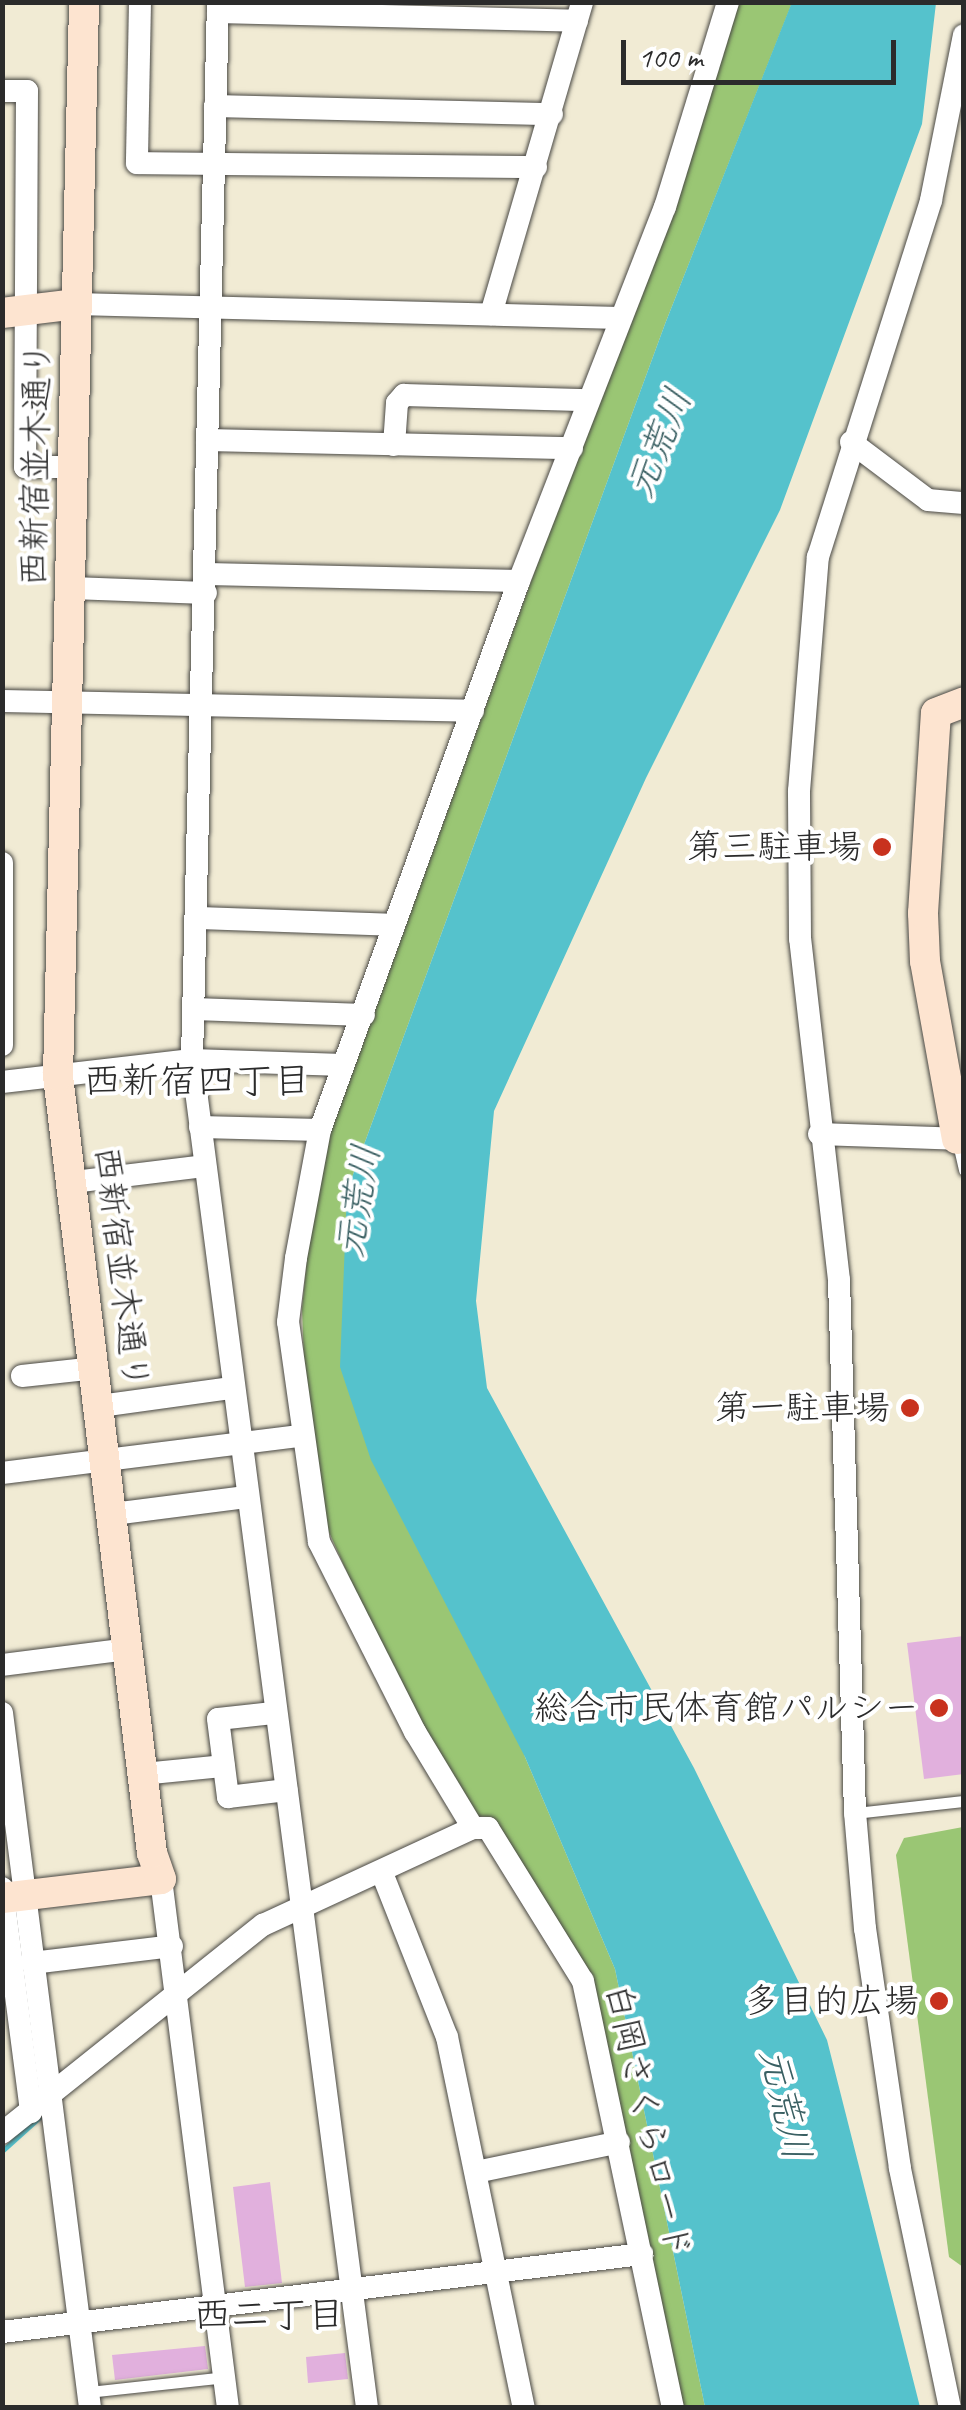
<!DOCTYPE html>
<meta charset="utf-8">
<style>
body{margin:0}
#map{position:relative;width:966px;height:2410px;overflow:hidden;background:#f1ebd4;font-family:Caveat,"Klee One",sans-serif}
div>[style]{position:absolute}
[style*='--x']{left:calc(var(--x)*1px);top:calc(var(--y)*1px);width:calc(var(--w)*1px);rotate:calc(var(--a)*1deg)}
.green>*{inset:0;background:#9ac674}
.water>*{inset:0;background:#55c2cc}
.stream>*{height:5px;margin:-2.5px;padding:0 2.5px;transform-origin:2.5px;border-radius:2.5px;background:#55c2cc}
.building>*{inset:0;background:#e1b0dd}
.roads{filter:drop-shadow(0 0 2px #494844) drop-shadow(0 0 2px #494844)}
.lane>*{height:11px;margin:-5.5px;padding:0 5.5px;transform-origin:5.5px;border-radius:5.5px;background:#fff}
.street>*{height:22px;margin:-11px;padding:0 11px;transform-origin:11px;border-radius:11px;background:#fff}
.secondary>*{height:30px;margin:-15px;padding:0 15px;transform-origin:15px;border-radius:15px;background:#fde4d0}
.dots>*{width:28px;height:28px;translate:-50% -50%;box-sizing:border-box;border:5px solid #fff;border-radius:50%}
span{translate:-50% -50%;white-space:nowrap;text-align:center;line-height:1.15;-webkit-text-stroke:8px #fff;paint-order:stroke}
.street-label{font-size:35px;color:#2b2b2b}
.poi-label{font-size:35px;color:#2b2b2b}
.right{translate:-100% -50%;text-align:right}
.water-label{font-size:38px;color:#3a6063;font-style:italic}
.neighbourhood-label{font-size:38px;color:#2b2b2b}
.frame{position:absolute;inset:0;border:5px solid #2b2b2b;pointer-events:none}
.scale{position:absolute;left:621px;top:40px;width:275px;height:45px;box-sizing:border-box;border:5px solid #2b2b2b;border-top:0;padding-left:12px;font-size:30px;line-height:35px;white-space:nowrap;color:#2b2b2b;-webkit-text-stroke:8px #fff;paint-order:stroke}
</style>
<div id="map">
<div class="green">
<i style="clip-path:polygon(733px 3px,792px 3px,665px 324px,347px 1191px,525px 1757px,615px 1969px,705px 2407px,682px 2407px,592px 1981px,490px 1817px,474px 1816px,381px 1648px,324px 1521px,307px 1436px,302px 1309px,315px 1176px,645px 268px)"></i>
<i style="clip-path:polygon(963px 1827px,964px 1827px,963px 2267px,949px 2257px,896px 1855px,904px 1838px)"></i>
</div>
<div class="water">
<i style="clip-path:polygon(792px 2px,936px 3px,922px 124px,780px 510px,646px 778px,494px 1111px,476px 1301px,487px 1388px,694px 1768px,827px 2040px,920px 2407px,705px 2407px,615px 1969px,525px 1757px,371px 1460px,340px 1367px,347px 1191px,665px 324px)"></i>
</div>
<div class="stream">
<i style="--x:2;--y:2151;--w:55;--a:-42.1"></i>
</div>
<div class="building">
<i style="clip-path:polygon(964px 1636px,964px 1774px,924px 1779px,907px 1643px)"></i>
<i style="clip-path:polygon(270px 2182px,282px 2283px,245px 2287px,233px 2187px)"></i>
<i style="clip-path:polygon(205px 2346px,208px 2369px,115px 2380px,112px 2355px)"></i>
<i style="clip-path:polygon(345px 2353px,348px 2379px,308px 2383px,306px 2357px)"></i>
</div>
<div class="roads">
<div class="lane">
<i style="--x:957;--y:1139;--w:32;--a:77"></i>
<i style="--x:855;--y:1813;--w:110;--a:-6.3"></i>
<i style="--x:88;--y:2392;--w:138;--a:-6.2"></i>
</div>
<div class="street">
<i style="--x:140;--y:2;--w:161;--a:91.1"></i>
<i style="--x:137;--y:163;--w:399;--a:0.6"></i>
<i style="--x:218;--y:2;--w:1058;--a:91.41"></i>
<i style="--x:192;--y:1060;--w:1359;--a:82.6"></i>
<i style="--x:218;--y:12;--w:359;--a:1.4"></i>
<i style="--x:2;--y:91;--w:25;--a:0"></i>
<i style="--x:27;--y:91;--w:376;--a:90.3"></i>
<i style="--x:25;--y:467;--w:50;--a:0"></i>
<i style="--x:215;--y:106;--w:337;--a:1.4"></i>
<i style="--x:76;--y:304;--w:544;--a:1.47"></i>
<i style="--x:491;--y:314;--w:325;--a:-73.7"></i>
<i style="--x:207;--y:440;--w:365;--a:1.3"></i>
<i style="--x:851;--y:442;--w:96;--a:37"></i>
<i style="--x:928;--y:500;--w:36;--a:5"></i>
<i style="--x:394;--y:445;--w:42;--a:-85.9"></i>
<i style="--x:397;--y:403;--w:11;--a:-49"></i>
<i style="--x:404;--y:395;--w:184;--a:1.6"></i>
<i style="--x:207;--y:574;--w:312;--a:1.3"></i>
<i style="--x:72;--y:588;--w:134;--a:2.1"></i>
<i style="--x:2;--y:701;--w:471;--a:1.2"></i>
<i style="--x:2;--y:863;--w:182;--a:90"></i>
<i style="--x:196;--y:918;--w:198;--a:2"></i>
<i style="--x:194;--y:1009;--w:170;--a:2"></i>
<i style="--x:2;--y:1082;--w:191;--a:-6.6"></i>
<i style="--x:192;--y:1060;--w:151;--a:1.9"></i>
<i style="--x:200;--y:1127;--w:120;--a:1.4"></i>
<i style="--x:819;--y:1134;--w:145;--a:2"></i>
<i style="--x:73;--y:1182;--w:133;--a:-6.9"></i>
<i style="--x:22;--y:1376;--w:74;--a:-6.2"></i>
<i style="--x:100;--y:1406;--w:133;--a:-7.8"></i>
<i style="--x:2;--y:1473;--w:300;--a:-7.1"></i>
<i style="--x:113;--y:1514;--w:134;--a:-7.3"></i>
<i style="--x:2;--y:1665;--w:127;--a:-7.2"></i>
<i style="--x:2;--y:1713;--w:701;--a:82.78"></i>
<i style="--x:273;--y:1713;--w:55;--a:173.8"></i>
<i style="--x:218;--y:1719;--w:79;--a:82.7"></i>
<i style="--x:228;--y:1797;--w:59;--a:-6.8"></i>
<i style="--x:142;--y:1774;--w:82;--a:-5.6"></i>
<i style="--x:473;--y:1828;--w:112;--a:-121.1"></i>
<i style="--x:415;--y:1732;--w:213;--a:-116.8"></i>
<i style="--x:319;--y:1542;--w:222;--a:-98"></i>
<i style="--x:288;--y:1322;--w:64;--a:-82.9"></i>
<i style="--x:296;--y:1258;--w:130;--a:-79.4"></i>
<i style="--x:320;--y:1130;--w:584;--a:-70.08"></i>
<i style="--x:519;--y:581;--w:401;--a:-68.7"></i>
<i style="--x:665;--y:207;--w:214;--a:-72.9"></i>
<i style="--x:382;--y:1873;--w:176;--a:68.4"></i>
<i style="--x:447;--y:2037;--w:379;--a:78.3"></i>
<i style="--x:161;--y:1879;--w:533;--a:82.78"></i>
<i style="--x:2;--y:1888;--w:226;--a:82.6"></i>
<i style="--x:32;--y:1963;--w:141;--a:-6.9"></i>
<i style="--x:2;--y:2133;--w:334;--a:-38.6"></i>
<i style="--x:263;--y:1925;--w:231;--a:-24.8"></i>
<i style="--x:473;--y:1828;--w:15;--a:0"></i>
<i style="--x:488;--y:1828;--w:180;--a:58.2"></i>
<i style="--x:583;--y:1981;--w:436;--a:78.1"></i>
<i style="--x:476;--y:2172;--w:146;--a:-11.8"></i>
<i style="--x:2;--y:2332;--w:645;--a:-6.95"></i>
<i style="--x:950;--y:2408;--w:245;--a:-101.8"></i>
<i style="--x:900;--y:2168;--w:242;--a:-98.3"></i>
<i style="--x:865;--y:1929;--w:116;--a:-94.9"></i>
<i style="--x:855;--y:1813;--w:533;--a:-91.72"></i>
<i style="--x:839;--y:1280;--w:343;--a:-96.5"></i>
<i style="--x:800;--y:939;--w:148;--a:-90.4"></i>
<i style="--x:799;--y:791;--w:235;--a:-85.4"></i>
<i style="--x:818;--y:557;--w:374;--a:-72.4"></i>
<i style="--x:931;--y:200;--w:168;--a:-78.7"></i>
</div>
<div class="secondary">
<i style="--x:2;--y:313;--w:75;--a:-6.9"></i>
<i style="--x:957;--y:1139;--w:181;--a:-100.2"></i>
<i style="--x:925;--y:961;--w:48;--a:-92.4"></i>
<i style="--x:923;--y:913;--w:200;--a:-86.3"></i>
<i style="--x:936;--y:713;--w:30;--a:-21"></i>
<i style="--x:2;--y:1898;--w:160;--a:-6.8"></i>
<i style="--x:161;--y:1879;--w:28;--a:-109"></i>
<i style="--x:152;--y:1853;--w:783;--a:-96.9"></i>
<i style="--x:58;--y:1076;--w:1074;--a:-88.61"></i>
</div>
</div>
<div class="dots">
<i style="left:882px;top:847px;background:#c8321e"></i>
<i style="left:910px;top:1408px;background:#c8321e"></i>
<i style="left:939px;top:1708px;background:#c8321e"></i>
<i style="left:939px;top:2001px;background:#c8321e"></i>
</div>
<div class="street-label">
<span style="left:36px;top:464px;rotate:-89deg">西新宿並木通り</span>
<span style="left:121px;top:1268px;rotate:83deg">西新宿並木通り</span>
<span style="left:648px;top:2121px;rotate:77deg">白岡さくらロード</span>
</div>
<div class="poi-label">
<span class="right" style="left:862px;top:847px">第三駐車場</span>
<span class="right" style="left:890px;top:1408px">第一駐車場</span>
<span class="right" style="left:919px;top:1708px">総合市民体育館パルシー</span>
<span class="right" style="left:919px;top:2001px">多目的広場</span>
</div>
<div class="water-label">
<span style="left:659px;top:443px;rotate:-68deg">元荒川</span>
<span style="left:358px;top:1201px;rotate:-81deg">元荒川</span>
<span style="left:785px;top:2104px;rotate:77deg">元荒川</span>
</div>
<div class="neighbourhood-label">
<span style="left:197px;top:1081px">西新宿四丁目</span>
<span style="left:269px;top:2315px">西二丁目</span>
</div>
<div class="frame"></div>
<div class="scale">100 m</div>
</div>
